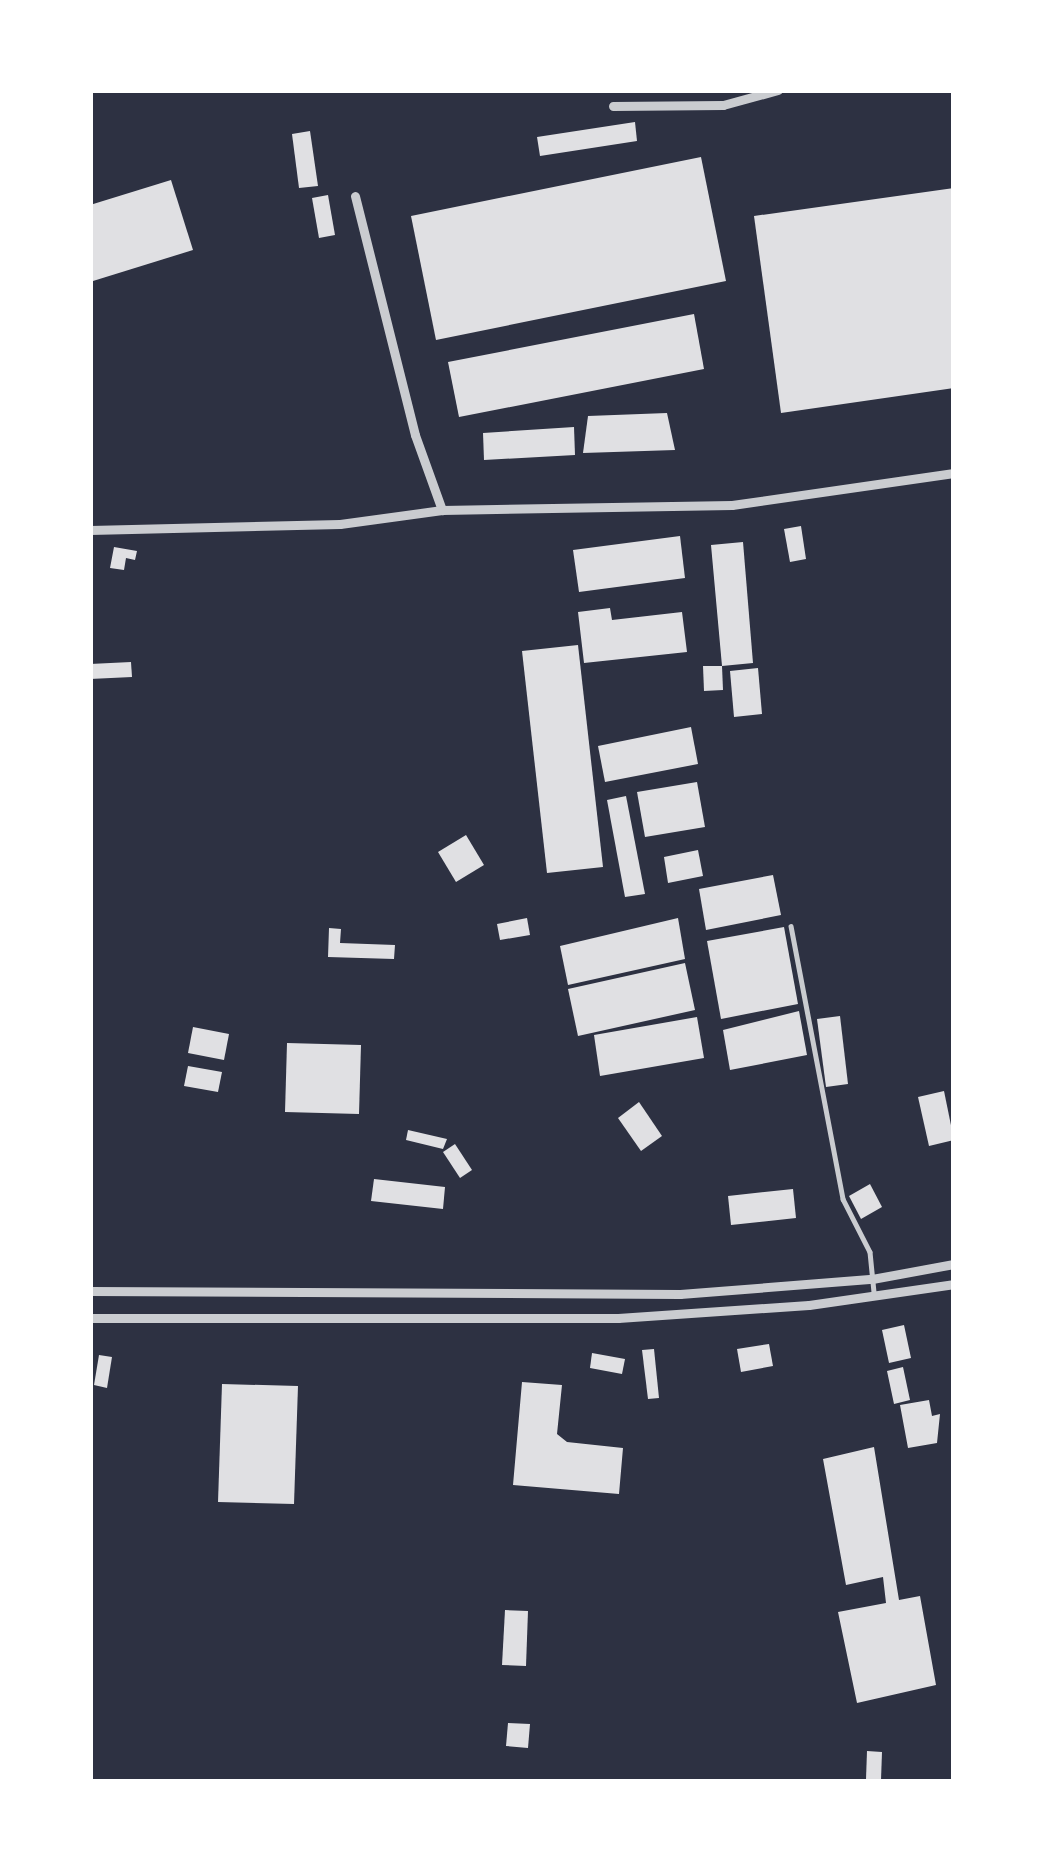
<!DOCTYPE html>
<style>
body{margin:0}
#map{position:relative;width:1044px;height:1872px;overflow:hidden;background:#2d3142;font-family:"Asap Condensed",sans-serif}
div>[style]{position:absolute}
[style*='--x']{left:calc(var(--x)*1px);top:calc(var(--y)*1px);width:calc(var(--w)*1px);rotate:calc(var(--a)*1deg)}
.building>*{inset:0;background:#e0e0e3}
.service>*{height:4.5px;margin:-2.25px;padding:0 2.25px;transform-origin:2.25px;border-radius:2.25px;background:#caccd0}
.minor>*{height:9px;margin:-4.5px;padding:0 4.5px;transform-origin:4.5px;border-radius:4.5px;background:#caccd0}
span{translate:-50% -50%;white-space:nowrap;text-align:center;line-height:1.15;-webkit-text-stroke:9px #fff;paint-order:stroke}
.frame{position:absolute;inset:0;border:93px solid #fff;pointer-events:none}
</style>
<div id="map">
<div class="building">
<i style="clip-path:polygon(635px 122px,637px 141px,540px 156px,537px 137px)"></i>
<i style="clip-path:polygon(310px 131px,318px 186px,299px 188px,292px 134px)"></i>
<i style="clip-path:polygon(701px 157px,726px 281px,436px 340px,411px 216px)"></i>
<i style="clip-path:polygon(171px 180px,193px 250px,93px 281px,90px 205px)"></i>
<i style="clip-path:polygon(954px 188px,954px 388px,781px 413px,754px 216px)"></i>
<i style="clip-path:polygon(328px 195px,335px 235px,319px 238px,312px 198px)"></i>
<i style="clip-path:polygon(694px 314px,704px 369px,459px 417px,448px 362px)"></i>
<i style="clip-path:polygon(667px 413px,675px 450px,583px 453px,588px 416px)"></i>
<i style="clip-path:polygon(574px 427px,575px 455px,484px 460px,483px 433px)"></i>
<i style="clip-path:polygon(801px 526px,806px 559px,790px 562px,784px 529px)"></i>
<i style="clip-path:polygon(680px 536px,685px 578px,579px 592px,573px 550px)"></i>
<i style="clip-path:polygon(743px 542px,753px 663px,722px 666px,711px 545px)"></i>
<i style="clip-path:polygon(114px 547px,137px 551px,135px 560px,126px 558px,124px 570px,110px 568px)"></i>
<i style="clip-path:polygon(610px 608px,612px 620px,682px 612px,687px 652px,584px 663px,578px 612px)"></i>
<i style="clip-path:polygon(578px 645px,603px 867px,547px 873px,522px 651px)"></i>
<i style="clip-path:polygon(131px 662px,132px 677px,90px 679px,90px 664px)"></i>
<i style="clip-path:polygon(703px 666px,722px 666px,723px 690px,704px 691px)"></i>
<i style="clip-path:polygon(758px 668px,762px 714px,734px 717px,730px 671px)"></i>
<i style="clip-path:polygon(691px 727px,698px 764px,605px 782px,598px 746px)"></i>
<i style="clip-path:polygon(697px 782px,705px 827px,645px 837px,637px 792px)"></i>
<i style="clip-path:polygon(626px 796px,645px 894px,625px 897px,607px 800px)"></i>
<i style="clip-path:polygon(466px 835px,484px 865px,456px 882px,438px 852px)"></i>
<i style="clip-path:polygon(698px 850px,703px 876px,668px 883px,664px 857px)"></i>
<i style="clip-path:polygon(773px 875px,781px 915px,706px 930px,699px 889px)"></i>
<i style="clip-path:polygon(527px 918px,530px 935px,500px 940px,497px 924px)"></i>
<i style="clip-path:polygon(678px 918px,685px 959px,568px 985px,560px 946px)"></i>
<i style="clip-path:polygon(784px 927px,798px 1004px,721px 1019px,707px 941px)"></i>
<i style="clip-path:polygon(329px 928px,341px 929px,340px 943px,395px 945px,394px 959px,328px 957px)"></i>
<i style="clip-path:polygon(685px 963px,695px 1010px,578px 1036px,568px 989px)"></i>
<i style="clip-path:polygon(799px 1011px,807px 1055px,730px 1070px,723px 1030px)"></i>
<i style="clip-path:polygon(840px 1016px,848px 1084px,826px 1087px,817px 1019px)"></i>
<i style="clip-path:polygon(697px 1017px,704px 1058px,600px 1076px,594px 1035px)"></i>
<i style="clip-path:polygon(193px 1027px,229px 1034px,224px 1060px,188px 1053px)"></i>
<i style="clip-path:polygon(287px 1043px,361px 1045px,359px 1114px,285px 1112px)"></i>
<i style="clip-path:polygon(188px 1066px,222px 1072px,218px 1092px,184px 1086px)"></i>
<i style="clip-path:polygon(944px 1091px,954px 1140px,929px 1146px,918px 1097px)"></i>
<i style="clip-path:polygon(639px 1102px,662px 1136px,641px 1151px,618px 1118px)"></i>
<i style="clip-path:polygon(408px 1130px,447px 1139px,443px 1149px,406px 1140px)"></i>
<i style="clip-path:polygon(455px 1144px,472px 1170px,460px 1178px,443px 1152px)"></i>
<i style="clip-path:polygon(374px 1179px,445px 1187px,443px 1209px,371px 1201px)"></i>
<i style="clip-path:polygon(870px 1184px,882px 1207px,861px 1219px,849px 1196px)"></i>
<i style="clip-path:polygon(793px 1189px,796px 1218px,731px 1225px,728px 1196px)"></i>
<i style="clip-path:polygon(904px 1325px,911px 1358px,889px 1363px,882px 1330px)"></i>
<i style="clip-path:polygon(769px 1344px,773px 1366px,741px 1372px,737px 1349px)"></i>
<i style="clip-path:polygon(654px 1349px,659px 1398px,648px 1399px,642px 1350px)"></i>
<i style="clip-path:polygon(592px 1353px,625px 1359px,622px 1374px,590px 1368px)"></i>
<i style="clip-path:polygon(99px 1355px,112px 1357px,107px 1388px,94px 1385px)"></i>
<i style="clip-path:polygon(903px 1367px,910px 1400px,894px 1404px,887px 1371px)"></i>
<i style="clip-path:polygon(522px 1382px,562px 1385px,557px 1434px,567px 1442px,623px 1448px,619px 1494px,513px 1485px)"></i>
<i style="clip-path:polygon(222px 1384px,298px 1386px,294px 1504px,218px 1502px)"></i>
<i style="clip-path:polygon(929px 1400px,932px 1416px,940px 1414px,937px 1443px,908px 1448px,900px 1405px)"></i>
<i style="clip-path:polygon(874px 1447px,899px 1600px,920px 1596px,936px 1685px,857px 1703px,838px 1612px,886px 1603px,883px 1577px,846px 1585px,823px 1459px)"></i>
<i style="clip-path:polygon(505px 1610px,528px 1611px,526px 1666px,502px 1665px)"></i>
<i style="clip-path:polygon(508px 1723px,530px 1724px,528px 1748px,506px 1746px)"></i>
<i style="clip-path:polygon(867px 1751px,882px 1752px,881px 1780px,866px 1779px)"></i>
</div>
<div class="service">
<i style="--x:791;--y:926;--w:278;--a:79.2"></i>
<i style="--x:843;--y:1199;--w:59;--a:63"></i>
<i style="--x:870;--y:1252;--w:40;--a:84.3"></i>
</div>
<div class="minor">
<i style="--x:613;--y:106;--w:110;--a:-0.5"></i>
<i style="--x:723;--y:105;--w:57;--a:-15.3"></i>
<i style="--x:355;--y:196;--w:246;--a:75.9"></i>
<i style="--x:415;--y:435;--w:80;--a:70.2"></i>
<i style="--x:90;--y:530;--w:250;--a:-1.4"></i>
<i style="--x:340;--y:524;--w:103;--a:-7.8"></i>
<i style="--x:442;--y:510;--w:290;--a:-1"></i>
<i style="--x:732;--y:505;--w:224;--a:-8.2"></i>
<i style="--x:90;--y:1291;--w:590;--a:0.29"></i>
<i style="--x:680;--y:1294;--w:193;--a:-4.5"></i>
<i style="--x:872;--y:1279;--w:83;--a:-10.4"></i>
<i style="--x:90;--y:1318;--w:528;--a:0"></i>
<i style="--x:618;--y:1318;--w:191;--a:-3.9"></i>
<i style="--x:809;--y:1305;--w:147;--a:-8.2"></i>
</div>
<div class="frame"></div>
</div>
